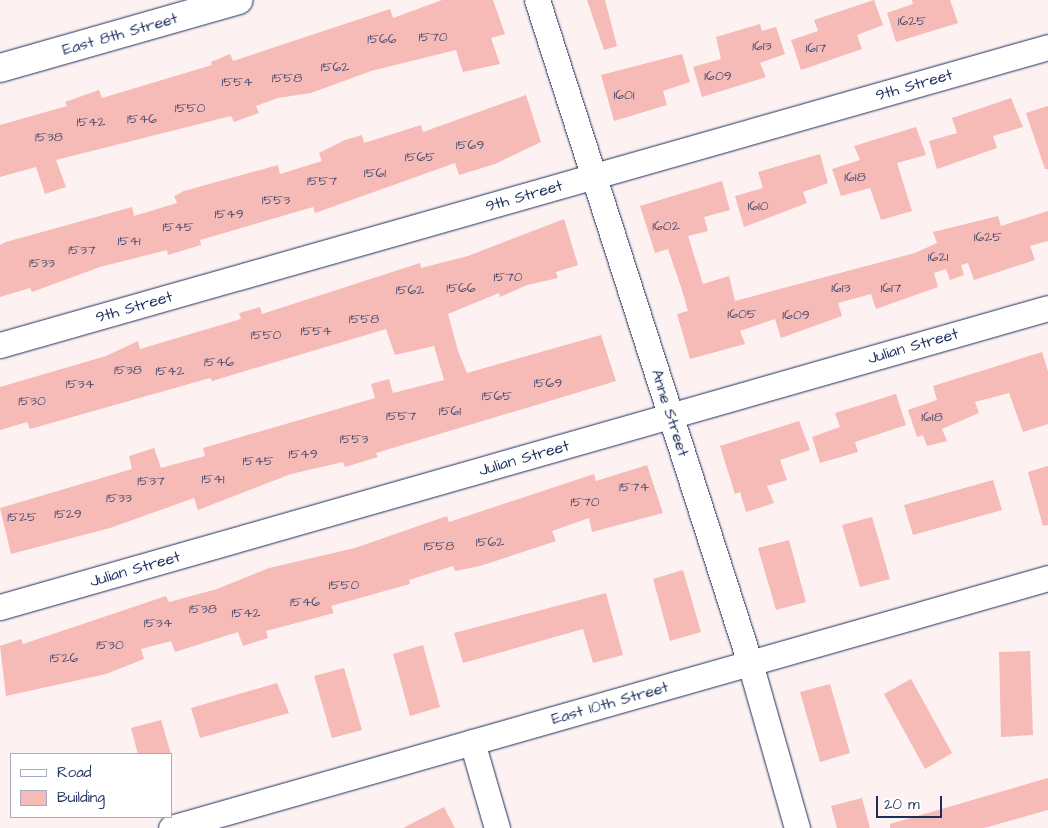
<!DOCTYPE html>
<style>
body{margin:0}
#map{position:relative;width:1048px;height:828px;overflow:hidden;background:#fdf1f1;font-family:"Architects Daughter",sans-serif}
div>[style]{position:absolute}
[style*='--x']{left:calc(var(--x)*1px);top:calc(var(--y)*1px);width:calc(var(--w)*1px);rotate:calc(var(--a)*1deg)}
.building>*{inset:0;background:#f6bab7}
.roads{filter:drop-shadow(0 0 1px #1b2f5e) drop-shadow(0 0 1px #1b2f5e)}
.minor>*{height:25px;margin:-12.5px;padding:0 12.5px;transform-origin:12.5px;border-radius:12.5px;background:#fff}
.tertiary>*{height:28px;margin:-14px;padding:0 14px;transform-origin:14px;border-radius:14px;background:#fff}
span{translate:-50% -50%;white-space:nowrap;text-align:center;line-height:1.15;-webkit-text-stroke:4.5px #fff;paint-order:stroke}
.number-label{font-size:14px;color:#525274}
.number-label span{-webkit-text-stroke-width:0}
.street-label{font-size:16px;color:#1b2f5e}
.legend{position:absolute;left:10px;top:753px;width:162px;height:65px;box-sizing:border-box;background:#fff;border:1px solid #a4acbf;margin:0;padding:6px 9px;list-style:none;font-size:15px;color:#1b2f5e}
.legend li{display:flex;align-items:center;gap:10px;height:25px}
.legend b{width:25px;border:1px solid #a4acbf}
.scale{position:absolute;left:876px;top:796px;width:66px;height:22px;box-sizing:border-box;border:2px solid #1b2f5e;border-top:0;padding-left:6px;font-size:15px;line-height:18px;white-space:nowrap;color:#1b2f5e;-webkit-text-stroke:4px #fff;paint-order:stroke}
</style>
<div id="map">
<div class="building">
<i style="clip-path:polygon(442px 0,493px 0,505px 34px,491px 38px,500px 64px,463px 72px,456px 50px,371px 71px,311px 93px,278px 98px,256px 106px,259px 113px,234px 122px,231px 116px,56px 160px,66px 187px,45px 194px,36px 167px,0 177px,0 125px,67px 106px,65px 102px,99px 90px,102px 98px,212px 65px,211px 62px,230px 54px,233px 61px,390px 9px,393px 18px)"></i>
<i style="clip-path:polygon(587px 0,605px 0,617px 46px,604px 50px)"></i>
<i style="clip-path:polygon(874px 0,883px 25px,857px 35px,862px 49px,801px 70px,791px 40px,818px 31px,814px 20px)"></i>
<i style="clip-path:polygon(912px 0,950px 0,958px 23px,896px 42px,887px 13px,913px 4px)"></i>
<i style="clip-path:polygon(760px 24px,762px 31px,776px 27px,785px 54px,760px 63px,766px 77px,702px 97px,693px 67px,721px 59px,716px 37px)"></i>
<i style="clip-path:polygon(682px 54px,690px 82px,663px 91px,667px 105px,614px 121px,601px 75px)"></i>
<i style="clip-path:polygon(526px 95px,541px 142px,495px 164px,459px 175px,455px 163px,315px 213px,313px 207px,200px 240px,201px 245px,168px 255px,167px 250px,100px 267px,32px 292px,30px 288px,0 297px,0 245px,6px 242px,132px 207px,134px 216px,177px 203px,174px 196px,184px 191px,278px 165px,280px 174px,322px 161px,319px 153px,345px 140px,362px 135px,364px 143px,421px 125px,423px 132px)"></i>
<i style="clip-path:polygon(1011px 98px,1023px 127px,993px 136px,997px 148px,937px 169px,929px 141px,957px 133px,952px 118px)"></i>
<i style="clip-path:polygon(1048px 106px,1048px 169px,1045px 169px,1026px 113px)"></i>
<i style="clip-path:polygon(916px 127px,926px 155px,897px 163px,912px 211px,881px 220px,870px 188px,841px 196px,832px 169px,860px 160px,854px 146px)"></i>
<i style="clip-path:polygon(820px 154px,828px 183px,803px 192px,807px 203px,744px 227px,735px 196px,763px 188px,758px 172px)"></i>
<i style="clip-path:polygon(722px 181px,730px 210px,704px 217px,708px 231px,688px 236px,703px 284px,729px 276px,735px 301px,915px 253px,937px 243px,933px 232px,998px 216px,1001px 226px,1048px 211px,1048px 241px,1030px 246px,1035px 260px,974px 280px,968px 263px,961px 265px,964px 275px,950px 280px,946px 269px,934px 273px,938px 287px,876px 309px,871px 294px,838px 303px,842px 316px,781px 338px,775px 319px,740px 331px,745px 344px,690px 359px,677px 314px,688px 311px,681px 287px,668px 249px,655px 253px,640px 206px)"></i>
<i style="clip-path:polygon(564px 219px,578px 265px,556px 272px,558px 278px,527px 285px,500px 297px,499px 293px,448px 314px,458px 351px,467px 373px,601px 335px,616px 381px,376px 453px,378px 457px,345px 467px,343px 462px,291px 474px,198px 510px,194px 498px,110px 528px,11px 554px,0 508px,132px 469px,129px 456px,154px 448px,161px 468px,205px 456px,203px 448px,375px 398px,371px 384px,389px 379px,393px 393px,444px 380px,434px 346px,395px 355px,386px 329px,212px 381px,210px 378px,30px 429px,27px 422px,0 430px,0 387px,106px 356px,138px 341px,140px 349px,241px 319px,239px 313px,260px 307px,262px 314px,420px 263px,421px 268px,468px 256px)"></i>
<i style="clip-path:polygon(1042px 352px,1048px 371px,1048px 424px,1023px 432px,1009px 393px,975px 402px,979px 413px,942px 429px,947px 441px,927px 446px,923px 435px,917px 437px,908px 410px,937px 400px,933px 386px)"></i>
<i style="clip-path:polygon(896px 394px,906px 425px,855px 442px,858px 452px,820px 463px,812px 437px,840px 427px,835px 413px)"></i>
<i style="clip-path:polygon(799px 421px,810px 450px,780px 460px,787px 480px,767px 486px,774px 503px,746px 512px,740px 492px,735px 494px,720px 446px)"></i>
<i style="clip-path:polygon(647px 465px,663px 513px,592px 532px,589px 518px,552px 531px,556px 541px,480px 566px,455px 571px,453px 566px,409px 580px,410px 584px,331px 606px,334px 613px,266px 631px,268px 638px,243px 646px,238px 632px,175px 652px,171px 641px,141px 649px,144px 659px,106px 674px,6px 696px,0 646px,21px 639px,23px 644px,166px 596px,169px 602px,217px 589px,269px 568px,355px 548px,447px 516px,449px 522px,594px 474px,596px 481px)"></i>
<i style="clip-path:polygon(1048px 466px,1048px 525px,1043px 526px,1028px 472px)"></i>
<i style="clip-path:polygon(993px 480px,1002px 510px,913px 535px,904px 505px)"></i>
<i style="clip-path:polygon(872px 517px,890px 579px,860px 587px,842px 525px)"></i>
<i style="clip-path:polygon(789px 540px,806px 602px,776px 610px,758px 548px)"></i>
<i style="clip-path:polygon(683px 570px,701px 632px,670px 641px,653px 579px)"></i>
<i style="clip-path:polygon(606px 593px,623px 655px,593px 663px,583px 629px,463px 663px,454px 633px)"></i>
<i style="clip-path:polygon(423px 645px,440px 707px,410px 716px,393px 654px)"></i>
<i style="clip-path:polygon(1030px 651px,1033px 735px,1001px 737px,999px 652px)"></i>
<i style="clip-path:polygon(344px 668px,362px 730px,332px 738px,314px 676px)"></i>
<i style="clip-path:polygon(911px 679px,952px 753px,925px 769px,884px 694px)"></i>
<i style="clip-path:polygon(277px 683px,289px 713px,200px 738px,191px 708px)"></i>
<i style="clip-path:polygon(830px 684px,850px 753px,820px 762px,800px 692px)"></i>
<i style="clip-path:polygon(161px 720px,171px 754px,138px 754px,131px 728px)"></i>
<i style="clip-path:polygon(1048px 778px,1048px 810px,984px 828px,890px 828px,890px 824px)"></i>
<i style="clip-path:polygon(862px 798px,870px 828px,837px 828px,831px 806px)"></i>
<i style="clip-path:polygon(444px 807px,455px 828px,403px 828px)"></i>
</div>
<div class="roads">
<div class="minor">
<i style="--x:537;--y:0;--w:696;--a:72.19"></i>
<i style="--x:750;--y:663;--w:172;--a:74.1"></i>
<i style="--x:0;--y:345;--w:1090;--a:-15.87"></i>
<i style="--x:0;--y:607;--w:1090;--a:-15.92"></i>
<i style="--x:472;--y:742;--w:90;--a:73.8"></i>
<i style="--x:171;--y:828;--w:912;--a:-15.91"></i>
</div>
<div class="tertiary">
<i style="--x:0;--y:68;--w:248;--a:-15.9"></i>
</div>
</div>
<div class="number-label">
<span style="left:912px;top:21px">1625</span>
<span style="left:433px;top:37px">1570</span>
<span style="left:382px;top:39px">1566</span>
<span style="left:762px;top:46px">1613</span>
<span style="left:816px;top:48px">1617</span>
<span style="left:335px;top:67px">1562</span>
<span style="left:718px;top:76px">1609</span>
<span style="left:287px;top:78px">1558</span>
<span style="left:237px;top:82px">1554</span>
<span style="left:624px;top:95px">1601</span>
<span style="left:190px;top:108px">1550</span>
<span style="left:142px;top:119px">1546</span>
<span style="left:91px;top:122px">1542</span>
<span style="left:49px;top:137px">1538</span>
<span style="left:470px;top:145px">1569</span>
<span style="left:420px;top:157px">1565</span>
<span style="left:375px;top:173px">1561</span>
<span style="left:855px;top:177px">1618</span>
<span style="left:322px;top:181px">1557</span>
<span style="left:276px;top:200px">1553</span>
<span style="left:758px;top:206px">1610</span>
<span style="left:229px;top:214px">1549</span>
<span style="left:666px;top:226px">1602</span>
<span style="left:178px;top:227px">1545</span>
<span style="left:988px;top:237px">1625</span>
<span style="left:129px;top:241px">1541</span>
<span style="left:82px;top:250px">1537</span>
<span style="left:938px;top:257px">1621</span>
<span style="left:42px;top:263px">1533</span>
<span style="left:508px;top:277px">1570</span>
<span style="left:461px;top:288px">1566</span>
<span style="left:841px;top:288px">1613</span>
<span style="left:891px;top:288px">1617</span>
<span style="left:410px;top:290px">1562</span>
<span style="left:742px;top:314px">1605</span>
<span style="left:796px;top:315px">1609</span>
<span style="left:364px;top:319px">1558</span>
<span style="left:316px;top:331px">1554</span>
<span style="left:266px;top:335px">1550</span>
<span style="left:219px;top:362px">1546</span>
<span style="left:128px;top:370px">1538</span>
<span style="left:170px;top:371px">1542</span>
<span style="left:548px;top:383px">1569</span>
<span style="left:80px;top:384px">1534</span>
<span style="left:497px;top:396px">1565</span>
<span style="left:32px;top:401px">1530</span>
<span style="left:450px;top:411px">1561</span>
<span style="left:401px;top:416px">1557</span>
<span style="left:932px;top:417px">1618</span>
<span style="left:354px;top:439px">1553</span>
<span style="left:303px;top:454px">1549</span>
<span style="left:258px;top:461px">1545</span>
<span style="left:213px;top:479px">1541</span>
<span style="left:151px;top:481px">1537</span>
<span style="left:634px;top:487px">1574</span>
<span style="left:119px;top:498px">1533</span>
<span style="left:585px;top:502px">1570</span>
<span style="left:68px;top:514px">1529</span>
<span style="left:22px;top:517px">1525</span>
<span style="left:490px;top:542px">1562</span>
<span style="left:439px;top:546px">1558</span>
<span style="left:344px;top:585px">1550</span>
<span style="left:305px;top:602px">1546</span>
<span style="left:203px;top:609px">1538</span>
<span style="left:246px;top:613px">1542</span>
<span style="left:158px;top:623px">1534</span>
<span style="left:110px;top:645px">1530</span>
<span style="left:64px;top:658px">1526</span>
</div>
<div class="street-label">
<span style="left:120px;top:34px;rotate:-16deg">East 8th Street</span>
<span style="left:914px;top:85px;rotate:-16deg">9th Street</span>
<span style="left:524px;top:196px;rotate:-16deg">9th Street</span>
<span style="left:134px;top:307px;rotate:-16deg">9th Street</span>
<span style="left:913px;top:346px;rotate:-16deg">Julian Street</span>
<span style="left:670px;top:413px;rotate:72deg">Anne Street</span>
<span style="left:524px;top:458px;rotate:-16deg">Julian Street</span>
<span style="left:135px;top:569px;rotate:-16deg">Julian Street</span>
<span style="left:610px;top:703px;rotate:-16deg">East 10th Street</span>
</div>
<ul class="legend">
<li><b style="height:6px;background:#fff"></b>Road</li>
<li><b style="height:14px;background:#f6bab7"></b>Building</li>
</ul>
<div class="scale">20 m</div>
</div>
